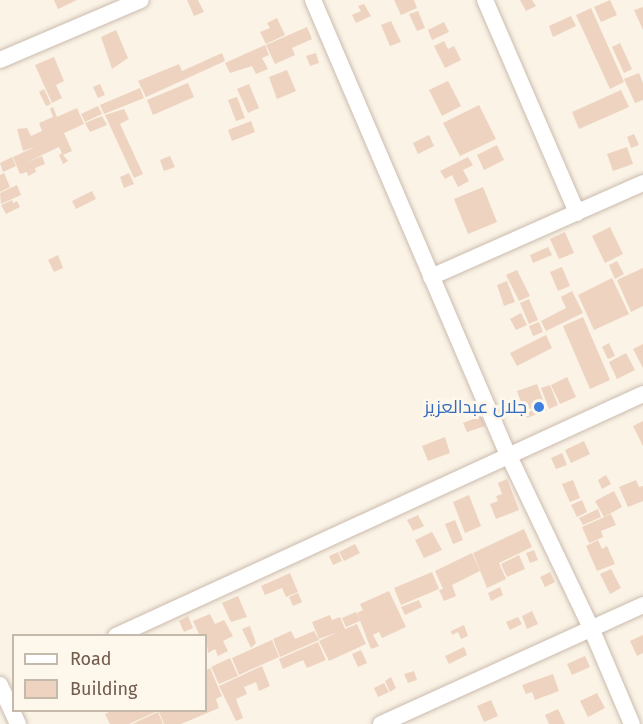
<!DOCTYPE html>
<meta charset="utf-8">
<style>
body{margin:0}
#map{position:relative;width:643px;height:724px;overflow:hidden;background:#faf3e6;font-family:"Fira Sans",Cairo,sans-serif}
div>[style]{position:absolute}
[style*='--x']{left:calc(var(--x)*1px);top:calc(var(--y)*1px);width:calc(var(--w)*1px);rotate:calc(var(--a)*1deg)}
.building>*{inset:0;background:#eed3c0}
.roads{filter:drop-shadow(0 0 2px #cbbbad) drop-shadow(0 0 2px #cbbbad)}
.minor>*{height:16px;margin:-8px;padding:0 8px;transform-origin:8px;border-radius:8px;background:#fff}
.dots>*{width:16px;height:16px;translate:-50% -50%;box-sizing:border-box;border:3px solid #fdf7ec;border-radius:50%}
span{translate:-50% -50%;white-space:nowrap;text-align:center;line-height:1.15;-webkit-text-stroke:6px #fdf7ec;paint-order:stroke}
.shop-label{font-size:18px;color:#366cbe}
.right{translate:-100% -50%;text-align:right}
.legend{position:absolute;left:12px;top:634px;width:195px;height:78px;box-sizing:border-box;background:#fdf7ec;border:2px solid #c5b9ac;margin:0;padding:8px 10px;list-style:none;font-size:18px;color:#725b4d}
.legend li{display:flex;align-items:center;gap:12px;height:30px}
.legend b{width:30px;border:2px solid #c5b9ac}
</style>
<div id="map">
<div class="building">
<i style="clip-path:polygon(54px 0,77px 0,58px 9px)"></i>
<i style="clip-path:polygon(187px 0,198px 0,204px 12px,194px 16px)"></i>
<i style="clip-path:polygon(394px 0,414px 0,417px 8px,401px 15px)"></i>
<i style="clip-path:polygon(520px 0,532px 0,536px 6px,526px 11px)"></i>
<i style="clip-path:polygon(610px 0,617px 15px,601px 22px,594px 7px)"></i>
<i style="clip-path:polygon(364px 4px,371px 16px,356px 23px,352px 15px,361px 11px,358px 6px)"></i>
<i style="clip-path:polygon(643px 7px,643px 30px,634px 10px)"></i>
<i style="clip-path:polygon(591px 8px,624px 82px,610px 89px,576px 15px)"></i>
<i style="clip-path:polygon(418px 11px,425px 28px,417px 31px,409px 14px)"></i>
<i style="clip-path:polygon(571px 16px,576px 26px,553px 37px,549px 26px)"></i>
<i style="clip-path:polygon(277px 18px,285px 35px,266px 44px,260px 32px,270px 28px,267px 23px)"></i>
<i style="clip-path:polygon(391px 21px,401px 42px,390px 46px,381px 25px)"></i>
<i style="clip-path:polygon(444px 22px,449px 32px,432px 40px,428px 30px)"></i>
<i style="clip-path:polygon(307px 27px,312px 39px,292px 48px,295px 55px,275px 64px,266px 45px)"></i>
<i style="clip-path:polygon(116px 30px,128px 58px,112px 69px,101px 37px)"></i>
<i style="clip-path:polygon(444px 41px,448px 49px,454px 46px,461px 60px,445px 68px,434px 46px)"></i>
<i style="clip-path:polygon(620px 43px,632px 69px,624px 73px,612px 47px)"></i>
<i style="clip-path:polygon(265px 45px,269px 55px,262px 58px,268px 69px,256px 74px,252px 66px,230px 73px,225px 63px)"></i>
<i style="clip-path:polygon(222px 53px,225px 61px,146px 97px,138px 81px,179px 64px,182px 71px)"></i>
<i style="clip-path:polygon(316px 53px,319px 63px,310px 66px,306px 56px)"></i>
<i style="clip-path:polygon(54px 57px,64px 81px,56px 85px,62px 98px,52px 103px,35px 65px)"></i>
<i style="clip-path:polygon(287px 70px,296px 91px,277px 99px,269px 77px)"></i>
<i style="clip-path:polygon(639px 73px,643px 83px,643px 100px,635px 103px,624px 79px)"></i>
<i style="clip-path:polygon(448px 81px,461px 106px,442px 116px,429px 90px)"></i>
<i style="clip-path:polygon(188px 83px,194px 97px,153px 115px,147px 100px)"></i>
<i style="clip-path:polygon(100px 84px,105px 95px,98px 98px,93px 87px)"></i>
<i style="clip-path:polygon(249px 84px,259px 108px,248px 113px,237px 89px)"></i>
<i style="clip-path:polygon(140px 88px,144px 98px,104px 114px,100px 105px)"></i>
<i style="clip-path:polygon(44px 89px,51px 104px,46px 106px,39px 92px)"></i>
<i style="clip-path:polygon(621px 90px,629px 107px,579px 129px,572px 112px)"></i>
<i style="clip-path:polygon(237px 97px,245px 118px,236px 121px,228px 100px)"></i>
<i style="clip-path:polygon(479px 105px,496px 139px,460px 156px,443px 123px)"></i>
<i style="clip-path:polygon(98px 106px,102px 114px,85px 122px,81px 114px)"></i>
<i style="clip-path:polygon(53px 107px,57px 117px,77px 108px,84px 124px,64px 133px,72px 151px,63px 155px,68px 161px,63px 164px,59px 155px,62px 153px,59px 147px,27px 162px,42px 156px,45px 164px,35px 168px,36px 172px,28px 176px,27px 172px,20px 174px,13px 157px,35px 147px,23px 151px,17px 129px,27px 128px,31px 136px,42px 131px,39px 123px,53px 117px,50px 109px)"></i>
<i style="clip-path:polygon(124px 109px,129px 119px,120px 124px,143px 174px,134px 178px,105px 115px)"></i>
<i style="clip-path:polygon(102px 116px,107px 125px,90px 132px,85px 123px)"></i>
<i style="clip-path:polygon(251px 121px,255px 132px,232px 141px,228px 130px)"></i>
<i style="clip-path:polygon(634px 134px,639px 145px,631px 148px,627px 137px)"></i>
<i style="clip-path:polygon(429px 135px,434px 146px,418px 154px,413px 143px)"></i>
<i style="clip-path:polygon(497px 145px,504px 160px,484px 170px,477px 155px)"></i>
<i style="clip-path:polygon(627px 147px,633px 164px,613px 171px,607px 154px)"></i>
<i style="clip-path:polygon(170px 156px,175px 167px,164px 171px,160px 160px)"></i>
<i style="clip-path:polygon(12px 157px,16px 166px,3px 172px,0 163px)"></i>
<i style="clip-path:polygon(468px 157px,473px 165px,463px 170px,469px 181px,458px 187px,452px 175px,445px 179px,440px 171px)"></i>
<i style="clip-path:polygon(4px 173px,10px 187px,0 192px,0 175px)"></i>
<i style="clip-path:polygon(129px 173px,134px 184px,124px 188px,120px 177px)"></i>
<i style="clip-path:polygon(17px 185px,21px 195px,1px 204px,0 193px)"></i>
<i style="clip-path:polygon(483px 187px,497px 222px,468px 234px,454px 199px)"></i>
<i style="clip-path:polygon(92px 191px,96px 199px,76px 209px,72px 201px)"></i>
<i style="clip-path:polygon(12px 200px,13px 203px,17px 201px,20px 207px,6px 214px,1px 205px)"></i>
<i style="clip-path:polygon(610px 227px,623px 254px,605px 263px,592px 236px)"></i>
<i style="clip-path:polygon(565px 232px,574px 253px,559px 259px,550px 239px)"></i>
<i style="clip-path:polygon(548px 247px,552px 255px,533px 263px,530px 255px)"></i>
<i style="clip-path:polygon(58px 255px,63px 268px,54px 272px,48px 260px)"></i>
<i style="clip-path:polygon(617px 261px,624px 274px,615px 279px,609px 265px)"></i>
<i style="clip-path:polygon(562px 267px,570px 286px,558px 291px,550px 272px)"></i>
<i style="clip-path:polygon(643px 268px,643px 306px,631px 312px,617px 280px)"></i>
<i style="clip-path:polygon(517px 270px,530px 296px,519px 301px,506px 275px)"></i>
<i style="clip-path:polygon(612px 278px,629px 314px,594px 330px,578px 295px)"></i>
<i style="clip-path:polygon(507px 281px,515px 302px,504px 306px,497px 285px)"></i>
<i style="clip-path:polygon(572px 291px,583px 313px,546px 331px,541px 321px,566px 308px,561px 297px)"></i>
<i style="clip-path:polygon(529px 299px,538px 320px,529px 324px,520px 303px)"></i>
<i style="clip-path:polygon(521px 313px,527px 325px,516px 330px,510px 319px)"></i>
<i style="clip-path:polygon(583px 317px,610px 380px,590px 389px,563px 326px)"></i>
<i style="clip-path:polygon(539px 322px,543px 332px,533px 336px,529px 326px)"></i>
<i style="clip-path:polygon(546px 335px,552px 348px,517px 366px,510px 353px)"></i>
<i style="clip-path:polygon(609px 343px,615px 356px,608px 359px,602px 347px)"></i>
<i style="clip-path:polygon(643px 344px,643px 368px,633px 349px)"></i>
<i style="clip-path:polygon(626px 353px,635px 370px,617px 379px,609px 362px)"></i>
<i style="clip-path:polygon(567px 377px,576px 397px,560px 404px,551px 385px)"></i>
<i style="clip-path:polygon(537px 384px,547px 410px,527px 418px,517px 391px)"></i>
<i style="clip-path:polygon(550px 385px,558px 405px,549px 409px,541px 388px)"></i>
<i style="clip-path:polygon(481px 416px,485px 426px,467px 432px,463px 423px)"></i>
<i style="clip-path:polygon(643px 421px,643px 446px,633px 426px)"></i>
<i style="clip-path:polygon(445px 437px,450px 453px,428px 461px,422px 446px)"></i>
<i style="clip-path:polygon(584px 441px,590px 454px,571px 463px,565px 450px)"></i>
<i style="clip-path:polygon(562px 453px,567px 465px,556px 469px,551px 458px)"></i>
<i style="clip-path:polygon(606px 475px,611px 484px,602px 489px,598px 480px)"></i>
<i style="clip-path:polygon(507px 479px,519px 510px,496px 519px,490px 504px,498px 501px,496px 496px,502px 494px,498px 483px)"></i>
<i style="clip-path:polygon(573px 480px,580px 498px,570px 502px,562px 484px)"></i>
<i style="clip-path:polygon(636px 480px,639px 487px,643px 486px,643px 501px,628px 507px,619px 487px)"></i>
<i style="clip-path:polygon(614px 491px,622px 507px,604px 517px,595px 501px)"></i>
<i style="clip-path:polygon(469px 495px,481px 526px,465px 533px,453px 502px)"></i>
<i style="clip-path:polygon(582px 500px,587px 512px,577px 517px,571px 505px)"></i>
<i style="clip-path:polygon(598px 509px,601px 517px,583px 525px,579px 518px)"></i>
<i style="clip-path:polygon(611px 514px,616px 525px,601px 531px,603px 537px,589px 543px,582px 527px)"></i>
<i style="clip-path:polygon(418px 515px,424px 526px,413px 531px,407px 520px)"></i>
<i style="clip-path:polygon(455px 520px,463px 540px,453px 544px,445px 524px)"></i>
<i style="clip-path:polygon(524px 529px,532px 547px,499px 563px,506px 579px,487px 588px,473px 553px)"></i>
<i style="clip-path:polygon(432px 532px,442px 550px,424px 558px,415px 540px)"></i>
<i style="clip-path:polygon(598px 540px,602px 549px,607px 546px,615px 564px,597px 571px,586px 546px)"></i>
<i style="clip-path:polygon(355px 544px,360px 553px,344px 561px,339px 552px)"></i>
<i style="clip-path:polygon(534px 550px,538px 560px,530px 563px,526px 553px)"></i>
<i style="clip-path:polygon(338px 552px,342px 561px,333px 565px,329px 556px)"></i>
<i style="clip-path:polygon(472px 553px,480px 571px,452px 585px,456px 596px,444px 601px,439px 590px,443px 589px,435px 571px)"></i>
<i style="clip-path:polygon(519px 555px,525px 569px,507px 577px,501px 564px)"></i>
<i style="clip-path:polygon(611px 569px,621px 588px,610px 594px,600px 574px)"></i>
<i style="clip-path:polygon(432px 572px,439px 589px,401px 605px,394px 588px)"></i>
<i style="clip-path:polygon(550px 572px,555px 582px,545px 587px,540px 577px)"></i>
<i style="clip-path:polygon(290px 573px,298px 592px,286px 597px,282px 588px,265px 595px,261px 586px)"></i>
<i style="clip-path:polygon(500px 587px,503px 595px,491px 601px,488px 593px)"></i>
<i style="clip-path:polygon(389px 591px,406px 627px,382px 638px,379px 632px,373px 635px,379px 646px,371px 649px,357px 613px,363px 610px,360px 604px)"></i>
<i style="clip-path:polygon(298px 593px,302px 602px,293px 606px,289px 597px)"></i>
<i style="clip-path:polygon(238px 596px,247px 617px,231px 622px,222px 603px)"></i>
<i style="clip-path:polygon(419px 600px,422px 607px,405px 615px,401px 607px)"></i>
<i style="clip-path:polygon(532px 611px,538px 624px,527px 629px,522px 616px)"></i>
<i style="clip-path:polygon(356px 612px,360px 621px,346px 627px,342px 618px)"></i>
<i style="clip-path:polygon(210px 614px,215px 624px,224px 620px,233px 636px,223px 641px,228px 651px,218px 656px,215px 649px,208px 653px,206px 636px,200px 636px,193px 621px)"></i>
<i style="clip-path:polygon(330px 615px,332px 620px,340px 617px,345px 629px,357px 624px,366px 644px,329px 661px,319px 641px,338px 632px,319px 639px,312px 622px)"></i>
<i style="clip-path:polygon(188px 616px,193px 628px,184px 632px,179px 621px)"></i>
<i style="clip-path:polygon(518px 617px,522px 624px,510px 630px,506px 622px)"></i>
<i style="clip-path:polygon(464px 625px,468px 636px,461px 639px,458px 632px,452px 635px,451px 631px)"></i>
<i style="clip-path:polygon(250px 626px,256px 643px,251px 648px,242px 629px)"></i>
<i style="clip-path:polygon(291px 631px,295px 639px,314px 631px,319px 640px,280px 657px,273px 639px)"></i>
<i style="clip-path:polygon(643px 635px,643px 653px,637px 656px,630px 641px)"></i>
<i style="clip-path:polygon(272px 640px,279px 657px,239px 675px,232px 658px)"></i>
<i style="clip-path:polygon(318px 642px,326px 660px,307px 668px,303px 660px,283px 669px,279px 659px)"></i>
<i style="clip-path:polygon(464px 647px,467px 655px,449px 664px,445px 656px)"></i>
<i style="clip-path:polygon(361px 650px,367px 663px,358px 667px,352px 654px)"></i>
<i style="clip-path:polygon(585px 656px,590px 667px,572px 675px,567px 664px)"></i>
<i style="clip-path:polygon(230px 658px,238px 676px,219px 684px,211px 667px)"></i>
<i style="clip-path:polygon(262px 666px,270px 686px,259px 691px,256px 682px,244px 687px,247px 694px,236px 699px,243px 718px,236px 721px,219px 686px)"></i>
<i style="clip-path:polygon(210px 668px,222px 696px,216px 699px,219px 708px,181px 724px,164px 724px,159px 712px,164px 710px,206px 710px,206px 670px)"></i>
<i style="clip-path:polygon(414px 671px,417px 680px,408px 683px,404px 674px)"></i>
<i style="clip-path:polygon(553px 674px,559px 691px,535px 700px,532px 692px,526px 694px,522px 685px)"></i>
<i style="clip-path:polygon(391px 677px,396px 688px,390px 692px,385px 681px)"></i>
<i style="clip-path:polygon(384px 683px,389px 692px,378px 697px,374px 688px)"></i>
<i style="clip-path:polygon(597px 693px,605px 708px,588px 717px,580px 701px)"></i>
<i style="clip-path:polygon(491px 700px,498px 716px,484px 722px,477px 706px)"></i>
<i style="clip-path:polygon(558px 709px,565px 724px,549px 724px,545px 715px)"></i>
<i style="clip-path:polygon(114px 710px,160px 710px,129px 724px,110px 724px,105px 714px)"></i>
<i style="clip-path:polygon(158px 712px,163px 724px,132px 724px)"></i>
</div>
<div class="roads">
<div class="minor">
<i style="--x:313;--y:0;--w:494;--a:66.8"></i>
<i style="--x:508;--y:454;--w:193;--a:64.5"></i>
<i style="--x:591;--y:628;--w:104;--a:66.9"></i>
<i style="--x:485;--y:0;--w:232;--a:66.6"></i>
<i style="--x:0;--y:60;--w:153;--a:-23.1"></i>
<i style="--x:431;--y:277;--w:232;--a:-23.9"></i>
<i style="--x:116;--y:636;--w:580;--a:-24.66"></i>
<i style="--x:0;--y:685;--w:43;--a:65.2"></i>
<i style="--x:381;--y:724;--w:288;--a:-24.4"></i>
</div>
</div>
<div class="dots">
<i style="left:539px;top:407px;background:#3f7fe0"></i>
</div>
<div class="shop-label">
<span class="right" style="left:527px;top:407px">جلال عبدالعزيز</span>
</div>
<ul class="legend">
<li><b style="height:8px;background:#fff"></b>Road</li>
<li><b style="height:16px;background:#eed3c0"></b>Building</li>
</ul>
</div>
